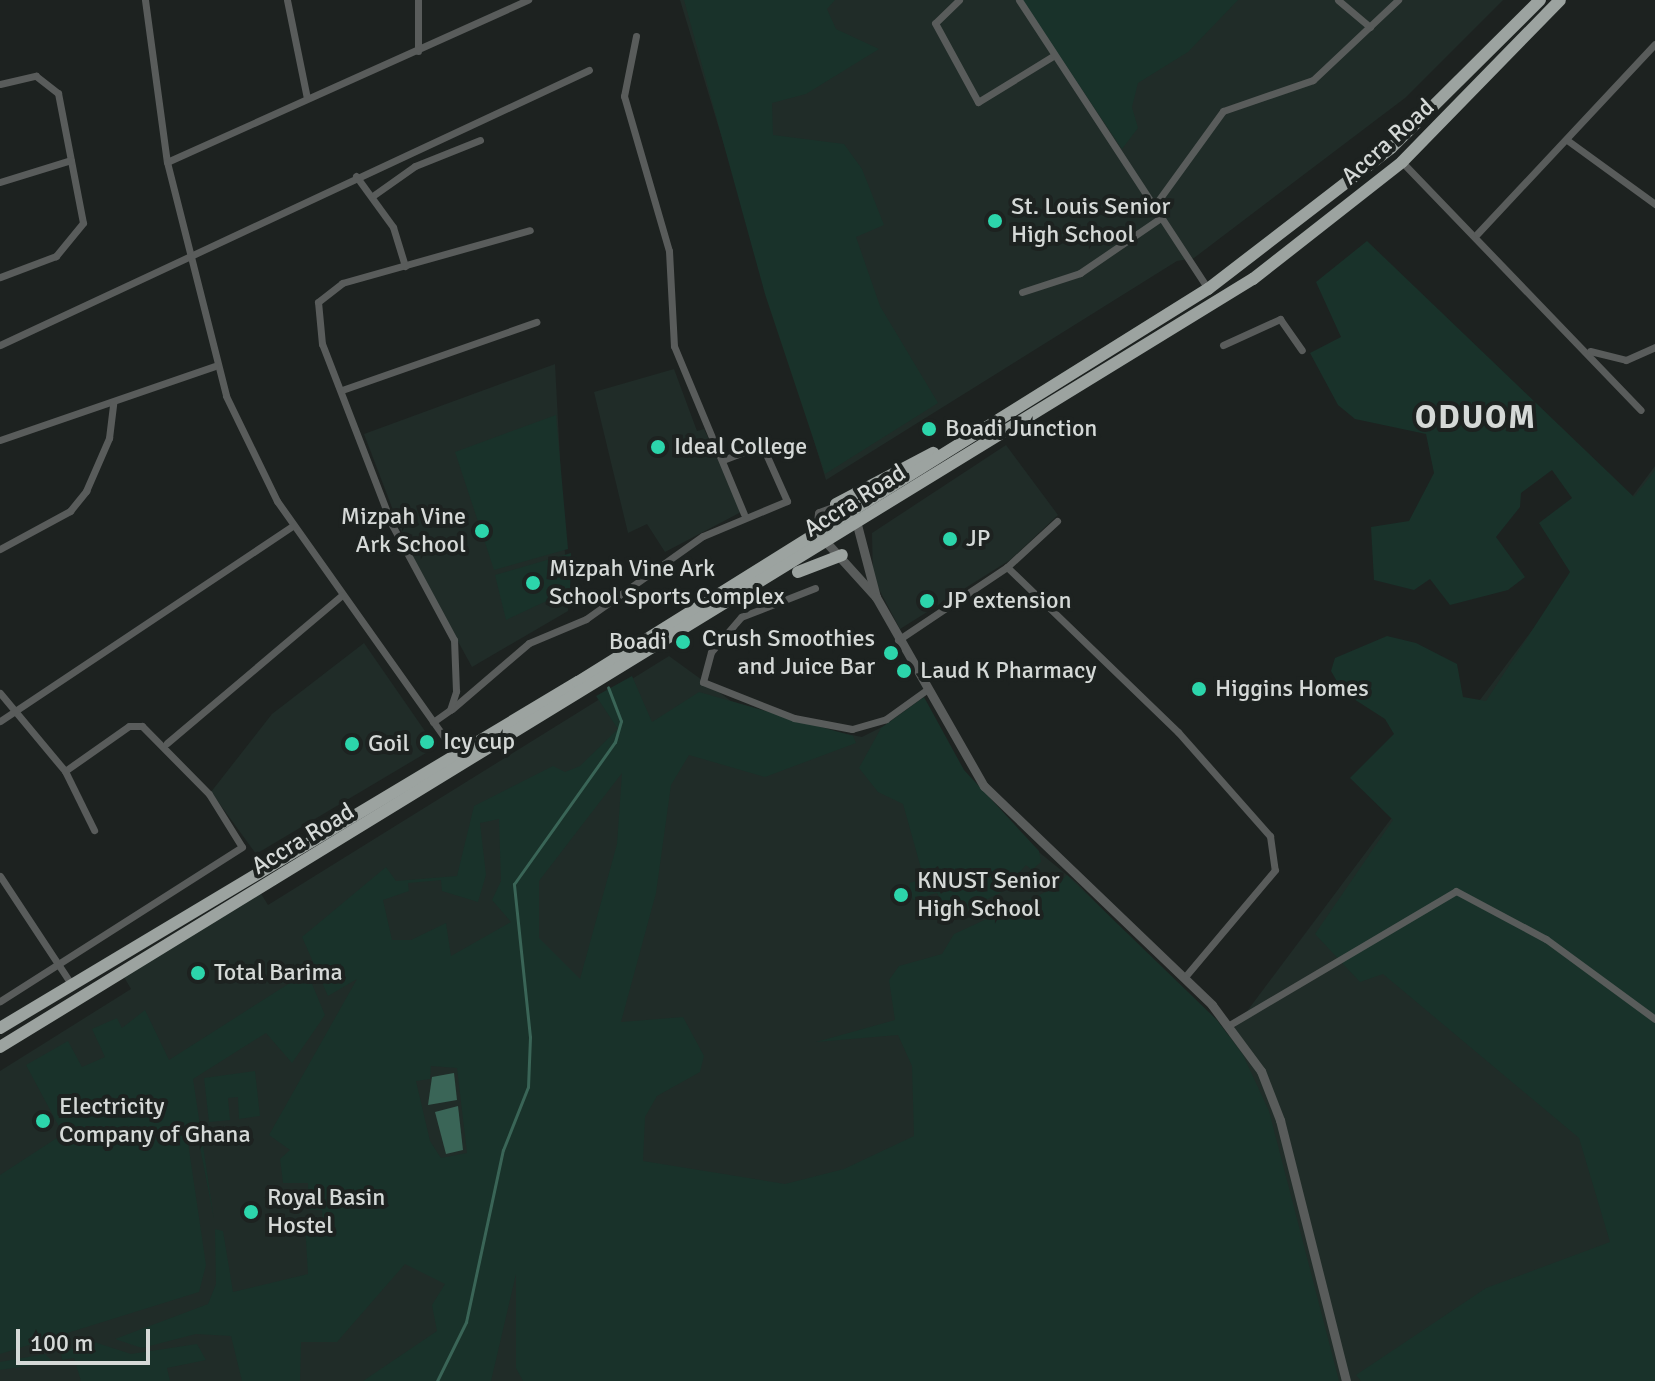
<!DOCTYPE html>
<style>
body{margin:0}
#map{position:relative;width:1655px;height:1381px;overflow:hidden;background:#1d2220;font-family:Signika,sans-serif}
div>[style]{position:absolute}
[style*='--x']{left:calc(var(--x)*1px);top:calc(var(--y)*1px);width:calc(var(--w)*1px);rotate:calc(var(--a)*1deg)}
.built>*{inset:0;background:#202c28}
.green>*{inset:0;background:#19322a}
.water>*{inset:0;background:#3a6557}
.stream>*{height:3px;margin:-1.5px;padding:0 1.5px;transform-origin:1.5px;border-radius:1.5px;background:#3a6557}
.minor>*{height:7px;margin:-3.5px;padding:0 3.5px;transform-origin:3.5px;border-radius:3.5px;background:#595c5b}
.tertiary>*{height:9px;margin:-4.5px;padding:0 4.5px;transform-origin:4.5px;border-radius:4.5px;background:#595c5b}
.trunk>*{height:12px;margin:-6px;padding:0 6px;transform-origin:6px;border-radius:6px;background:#9ca3a0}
.dots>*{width:22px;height:22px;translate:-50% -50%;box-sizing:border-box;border:4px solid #1d2220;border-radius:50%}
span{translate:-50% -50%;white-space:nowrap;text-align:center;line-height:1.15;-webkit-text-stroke:8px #1d2220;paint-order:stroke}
.street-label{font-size:24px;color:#d5d9d7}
.poi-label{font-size:24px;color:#d5d9d7}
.left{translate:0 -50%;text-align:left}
.right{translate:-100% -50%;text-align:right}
.district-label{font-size:32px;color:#d5d9d7;font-weight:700;letter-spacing:2px}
.scale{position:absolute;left:16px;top:1329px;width:134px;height:36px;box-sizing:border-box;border:4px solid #d5d9d7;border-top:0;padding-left:10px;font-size:24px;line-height:28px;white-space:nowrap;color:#d5d9d7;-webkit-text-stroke:6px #1d2220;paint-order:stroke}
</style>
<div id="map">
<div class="built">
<i style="clip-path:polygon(680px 0,1503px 0,1405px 98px,1194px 258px,1177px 261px,826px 480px)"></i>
<i style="clip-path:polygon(555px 364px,568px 611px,472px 667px,409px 552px,364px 434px)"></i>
<i style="clip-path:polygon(674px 369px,697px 431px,704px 429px,743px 511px,665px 552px,647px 524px,628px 533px,594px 392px)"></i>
<i style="clip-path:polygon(1006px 445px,1058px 515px,1010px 560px,900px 629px,873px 578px,872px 533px)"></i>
<i style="clip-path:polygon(1655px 466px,1655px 1381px,0 1381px,0 1071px,131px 989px,124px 977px,260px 892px,268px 905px,669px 656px,731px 701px,817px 728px,862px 737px,910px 713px,1003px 823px,1077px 883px,1227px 1038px)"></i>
<i style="clip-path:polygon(364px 643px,436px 747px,256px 854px,211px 792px,272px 714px)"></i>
</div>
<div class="green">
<i style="clip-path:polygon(684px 0,835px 0,827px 9px,836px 29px,879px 49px,806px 94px,772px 103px,773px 135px,844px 144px,862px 169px,884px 225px,856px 237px,880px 306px,938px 403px,825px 474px,765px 294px)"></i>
<i style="clip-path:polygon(1022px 0,1238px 0,1188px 52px,1138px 83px,1132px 107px,1138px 128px,1122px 149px)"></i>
<i style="clip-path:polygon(1367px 241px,1634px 497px,1655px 470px,1655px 1381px,1361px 1381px,1356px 1375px,1486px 1288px,1610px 1242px,1579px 1138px,1383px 974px,1360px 982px,1315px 934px,1393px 820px,1350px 778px,1394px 734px,1385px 719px,1343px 692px,1331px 671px,1335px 658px,1387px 636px,1416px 643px,1457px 664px,1463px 697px,1486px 701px,1570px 572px,1539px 523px,1572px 498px,1552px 470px,1521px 493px,1520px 507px,1496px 537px,1525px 577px,1508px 590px,1450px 605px,1430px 579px,1414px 590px,1374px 580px,1371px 527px,1409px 521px,1434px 473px,1426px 434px,1355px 419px,1338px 405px,1310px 353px,1341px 337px,1316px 282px)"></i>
<i style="clip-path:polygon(556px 415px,568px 549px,494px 570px,455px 452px)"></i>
<i style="clip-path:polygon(571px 553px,570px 590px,506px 620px,495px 575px)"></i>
<i style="clip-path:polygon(evenodd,632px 676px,652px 722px,699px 692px,853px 736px,856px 743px,765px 777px,689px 755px,671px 785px,656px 893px,621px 1022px,683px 1017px,704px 1056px,700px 1072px,657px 1096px,645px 1117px,643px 1161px,785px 1184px,844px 1169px,914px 1136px,912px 1066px,898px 1035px,816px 1042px,895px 1020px,889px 980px,899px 966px,942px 954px,954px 934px,1052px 889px,1067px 875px,1217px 1020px,1243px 1055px,1269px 1111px,1339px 1381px,523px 1381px,516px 1368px,516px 1274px,491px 1381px,363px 1381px,437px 1331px,432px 1305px,445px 1284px,405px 1264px,337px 1342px,301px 1342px,300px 1381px,242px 1381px,231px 1336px,196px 1334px,142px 1348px,115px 1339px,208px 1304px,216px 1284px,215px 1229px,223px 1231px,233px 1292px,308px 1274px,305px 1223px,323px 1221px,322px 1210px,309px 1210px,308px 1183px,283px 1183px,280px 1159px,290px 1150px,269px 1135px,357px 979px,328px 996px,302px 937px,386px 867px,396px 881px,457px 876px,474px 806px,553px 766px,565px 772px,580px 766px,618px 729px,596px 696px,632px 676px,622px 773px,617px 844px,580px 979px,539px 938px,539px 881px,622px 773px,632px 676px,499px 819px,501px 881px,492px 900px,511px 922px,451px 956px,446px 923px,411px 940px,392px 940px,383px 900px,409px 891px,408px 883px,441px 880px,442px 891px,478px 902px,486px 875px,480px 823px,499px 819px,632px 676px,431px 1066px,457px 1068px,467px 1153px,441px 1158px,430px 1141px,416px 1081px,430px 1079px,431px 1066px)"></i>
<i style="clip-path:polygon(924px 697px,964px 770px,1039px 851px,1041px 862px,1032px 870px,1026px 865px,1017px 875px,1022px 882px,949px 918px,937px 893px,913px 900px,909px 883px,924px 879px,903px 804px,878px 792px,859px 768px,881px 728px)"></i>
<i style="clip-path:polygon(307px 972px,325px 1015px,292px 1063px,266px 1033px,193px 1079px,214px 1219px,196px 1127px,186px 1129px,206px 1265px,199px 1292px,0 1354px,0 1175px,63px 1134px,26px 1065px,68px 1041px,82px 1067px,105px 1057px,92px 1029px,117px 1018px,122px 1028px,145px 1010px,169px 1060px)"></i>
<i style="clip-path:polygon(255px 1071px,260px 1116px,239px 1119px,238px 1097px,228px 1098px,230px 1120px,209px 1122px,204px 1078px)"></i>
<i style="clip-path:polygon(94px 1342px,131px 1354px,197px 1344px,206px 1360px,167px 1368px,170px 1381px,81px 1381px,74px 1358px,62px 1360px,61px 1352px)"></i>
<i style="clip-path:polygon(45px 1354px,53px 1362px,0 1370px,0 1362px)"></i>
</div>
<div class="water">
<i style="clip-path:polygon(454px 1073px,457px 1100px,428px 1105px,432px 1077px)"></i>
<i style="clip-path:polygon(458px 1106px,463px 1150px,446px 1154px,435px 1112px)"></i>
</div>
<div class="stream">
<i style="--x:437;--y:1381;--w:66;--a:-63.8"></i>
<i style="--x:466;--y:1322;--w:176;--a:-77.9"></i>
<i style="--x:503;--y:1150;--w:68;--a:-68.4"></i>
<i style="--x:528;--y:1087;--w:50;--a:-87.7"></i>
<i style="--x:530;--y:1037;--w:154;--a:-96"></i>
<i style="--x:514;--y:884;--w:174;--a:-54.6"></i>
<i style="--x:615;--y:742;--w:22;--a:-74"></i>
<i style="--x:621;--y:721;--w:36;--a:-111"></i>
</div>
<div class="minor">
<i style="--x:145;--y:0;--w:163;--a:82.3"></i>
<i style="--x:167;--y:162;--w:241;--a:75.8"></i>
<i style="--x:226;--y:396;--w:117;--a:64.1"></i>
<i style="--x:277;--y:501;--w:310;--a:54.7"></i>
<i style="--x:287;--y:0;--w:100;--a:78.5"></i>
<i style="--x:959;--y:0;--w:33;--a:136"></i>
<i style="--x:935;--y:23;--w:90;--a:61.4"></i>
<i style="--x:978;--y:102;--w:88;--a:-31.5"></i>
<i style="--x:1019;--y:0;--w:345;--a:56.8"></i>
<i style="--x:1338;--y:0;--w:42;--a:40.2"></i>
<i style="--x:636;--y:36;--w:61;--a:101.3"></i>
<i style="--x:624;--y:96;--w:161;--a:73.8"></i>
<i style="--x:669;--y:251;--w:95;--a:87"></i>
<i style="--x:674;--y:346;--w:182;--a:67.4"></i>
<i style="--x:418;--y:51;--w:51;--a:-90"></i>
<i style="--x:0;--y:84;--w:37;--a:-13"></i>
<i style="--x:36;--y:76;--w:28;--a:38"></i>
<i style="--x:58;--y:93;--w:132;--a:79.1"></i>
<i style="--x:83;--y:223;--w:43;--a:129.3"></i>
<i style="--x:56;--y:256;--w:60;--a:159.4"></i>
<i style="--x:1567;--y:140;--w:109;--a:36"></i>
<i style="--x:167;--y:162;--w:396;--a:-24.2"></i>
<i style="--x:1402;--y:162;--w:344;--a:46.1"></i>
<i style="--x:356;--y:176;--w:63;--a:54"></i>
<i style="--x:393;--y:227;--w:41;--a:72.9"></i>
<i style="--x:0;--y:182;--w:74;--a:-17.2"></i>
<i style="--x:374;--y:195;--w:50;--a:-35.3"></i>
<i style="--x:415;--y:166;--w:70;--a:-21.8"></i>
<i style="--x:1155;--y:205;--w:116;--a:-54.1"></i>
<i style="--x:1223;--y:111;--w:95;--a:-19"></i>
<i style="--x:1313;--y:80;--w:117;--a:-43.3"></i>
<i style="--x:1477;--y:234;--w:260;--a:-46.9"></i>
<i style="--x:1022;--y:292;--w:61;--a:-18.1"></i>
<i style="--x:1080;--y:273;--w:99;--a:-34.3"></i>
<i style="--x:0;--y:345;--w:650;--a:-25.03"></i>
<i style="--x:1223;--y:345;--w:63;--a:-24.5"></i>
<i style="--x:1280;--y:319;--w:38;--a:55"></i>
<i style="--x:1590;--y:351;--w:37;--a:14"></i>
<i style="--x:1626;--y:360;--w:32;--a:-24"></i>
<i style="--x:342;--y:390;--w:206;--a:-19.3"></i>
<i style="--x:0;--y:440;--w:227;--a:-19"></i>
<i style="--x:0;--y:549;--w:80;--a:-28.5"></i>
<i style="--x:70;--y:511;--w:26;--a:-51"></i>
<i style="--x:86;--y:491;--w:58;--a:-66.5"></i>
<i style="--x:109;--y:438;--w:35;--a:-83"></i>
<i style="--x:1007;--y:567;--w:238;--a:44"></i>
<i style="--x:1178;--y:732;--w:139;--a:48.5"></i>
<i style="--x:1270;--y:836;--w:34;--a:82"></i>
<i style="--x:1275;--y:870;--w:140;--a:130.1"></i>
<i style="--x:815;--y:588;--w:79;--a:158.6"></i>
<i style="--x:741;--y:617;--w:46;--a:130.6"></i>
<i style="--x:711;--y:652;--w:31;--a:105"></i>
<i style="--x:703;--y:682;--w:98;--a:21.6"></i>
<i style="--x:794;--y:718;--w:59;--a:10.7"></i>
<i style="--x:852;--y:729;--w:35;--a:-16"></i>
<i style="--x:886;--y:719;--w:48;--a:-35.7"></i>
<i style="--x:898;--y:640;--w:131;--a:-33.8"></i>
<i style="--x:1007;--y:567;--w:68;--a:-42.6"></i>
<i style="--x:0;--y:693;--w:102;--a:50.2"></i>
<i style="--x:65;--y:771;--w:78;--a:-35.1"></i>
<i style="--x:129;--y:726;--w:13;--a:0"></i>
<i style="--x:142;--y:726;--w:95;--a:45.4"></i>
<i style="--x:209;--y:794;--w:62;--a:58.1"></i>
<i style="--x:242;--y:847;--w:287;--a:147.5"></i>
<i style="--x:452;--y:709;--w:101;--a:-40.6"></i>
<i style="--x:529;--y:643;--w:62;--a:-22.8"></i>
<i style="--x:586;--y:619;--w:143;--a:-35.4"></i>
<i style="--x:703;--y:536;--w:91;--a:-22.6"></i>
<i style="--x:787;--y:501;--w:61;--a:-114.1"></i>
<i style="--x:762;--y:445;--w:42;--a:159"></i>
<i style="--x:0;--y:721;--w:353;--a:-33.7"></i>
<i style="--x:433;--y:722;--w:21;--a:-35"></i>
<i style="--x:450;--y:710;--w:20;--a:-72"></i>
<i style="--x:456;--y:691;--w:51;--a:-92.2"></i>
<i style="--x:454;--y:640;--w:131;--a:-118.3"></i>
<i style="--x:392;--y:525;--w:194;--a:-111.1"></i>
<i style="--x:322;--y:344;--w:42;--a:-95.4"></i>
<i style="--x:318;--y:302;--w:31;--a:-38"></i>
<i style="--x:342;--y:283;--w:195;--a:-15.7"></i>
<i style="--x:167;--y:743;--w:229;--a:-40.2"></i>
<i style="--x:65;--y:771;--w:66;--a:63.8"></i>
<i style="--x:0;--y:876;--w:131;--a:56.6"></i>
<i style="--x:1231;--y:1024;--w:261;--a:-30.6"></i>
<i style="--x:1456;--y:891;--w:102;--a:28.1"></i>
<i style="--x:1546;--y:939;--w:135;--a:36.3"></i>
</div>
<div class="tertiary">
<i style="--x:841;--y:505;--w:23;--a:160"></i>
<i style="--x:819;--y:513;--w:19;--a:96"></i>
<i style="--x:817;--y:532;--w:88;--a:47.8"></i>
<i style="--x:855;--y:517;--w:83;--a:75.3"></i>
<i style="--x:876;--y:597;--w:218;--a:60.3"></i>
<i style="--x:984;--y:786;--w:316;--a:43.8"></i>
<i style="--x:1212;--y:1005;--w:82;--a:53.4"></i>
<i style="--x:1261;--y:1071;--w:53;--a:68.8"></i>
<i style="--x:1280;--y:1120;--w:269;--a:75.8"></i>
</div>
<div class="trunk">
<i style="--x:836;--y:504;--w:110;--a:-27.7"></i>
<i style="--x:798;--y:572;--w:47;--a:-21.1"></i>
<i style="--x:0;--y:1028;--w:674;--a:-30.91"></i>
<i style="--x:578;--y:682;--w:743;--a:-31.96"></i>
<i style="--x:1208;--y:289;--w:231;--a:-37.6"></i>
<i style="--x:1391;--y:148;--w:210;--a:-44.8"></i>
<i style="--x:0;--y:1047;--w:1470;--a:-31.51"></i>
<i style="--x:1253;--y:279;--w:189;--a:-38.1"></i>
<i style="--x:1402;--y:162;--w:226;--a:-45.7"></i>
</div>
<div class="dots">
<i style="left:995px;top:221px;background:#2cd5ab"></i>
<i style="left:929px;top:429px;background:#2cd5ab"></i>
<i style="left:658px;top:447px;background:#2cd5ab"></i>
<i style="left:482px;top:531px;background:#2cd5ab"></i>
<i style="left:950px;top:539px;background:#2cd5ab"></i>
<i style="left:533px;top:583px;background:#2cd5ab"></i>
<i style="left:927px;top:601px;background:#2cd5ab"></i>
<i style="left:683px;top:642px;background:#2cd5ab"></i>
<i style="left:891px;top:653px;background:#2cd5ab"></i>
<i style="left:904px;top:671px;background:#2cd5ab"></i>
<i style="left:1199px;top:689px;background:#2cd5ab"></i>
<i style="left:427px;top:742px;background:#2cd5ab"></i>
<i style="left:352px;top:744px;background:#2cd5ab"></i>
<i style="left:901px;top:895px;background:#2cd5ab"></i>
<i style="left:198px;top:973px;background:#2cd5ab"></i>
<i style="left:43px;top:1121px;background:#2cd5ab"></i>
<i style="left:251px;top:1212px;background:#2cd5ab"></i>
</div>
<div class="street-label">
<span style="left:1388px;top:142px;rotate:-42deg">Accra Road</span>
<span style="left:855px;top:501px;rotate:-32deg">Accra Road</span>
<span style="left:303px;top:839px;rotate:-31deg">Accra Road</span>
</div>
<div class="poi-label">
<span class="left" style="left:1011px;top:221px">St. Louis Senior<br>High School</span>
<span class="left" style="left:945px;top:429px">Boadi Junction</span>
<span class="left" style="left:674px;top:447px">Ideal College</span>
<span class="right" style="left:466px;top:531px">Mizpah Vine<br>Ark School</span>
<span class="left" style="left:966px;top:539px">JP</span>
<span class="left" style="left:549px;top:583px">Mizpah Vine Ark<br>School Sports Complex</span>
<span class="left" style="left:943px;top:601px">JP extension</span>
<span class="right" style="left:875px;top:653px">Crush Smoothies<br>and Juice Bar</span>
<span class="right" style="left:667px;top:642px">Boadi</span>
<span class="left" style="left:920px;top:671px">Laud K Pharmacy</span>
<span class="left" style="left:1215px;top:689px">Higgins Homes</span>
<span class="left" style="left:443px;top:742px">Icy cup</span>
<span class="left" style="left:368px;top:744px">Goil</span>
<span class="left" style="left:917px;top:895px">KNUST Senior<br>High School</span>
<span class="left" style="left:214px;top:973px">Total Barima</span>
<span class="left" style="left:59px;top:1121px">Electricity<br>Company of Ghana</span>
<span class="left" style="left:267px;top:1212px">Royal Basin<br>Hostel</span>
</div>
<div class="district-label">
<span style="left:1476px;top:418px">ODUOM</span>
</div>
<div class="scale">100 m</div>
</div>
